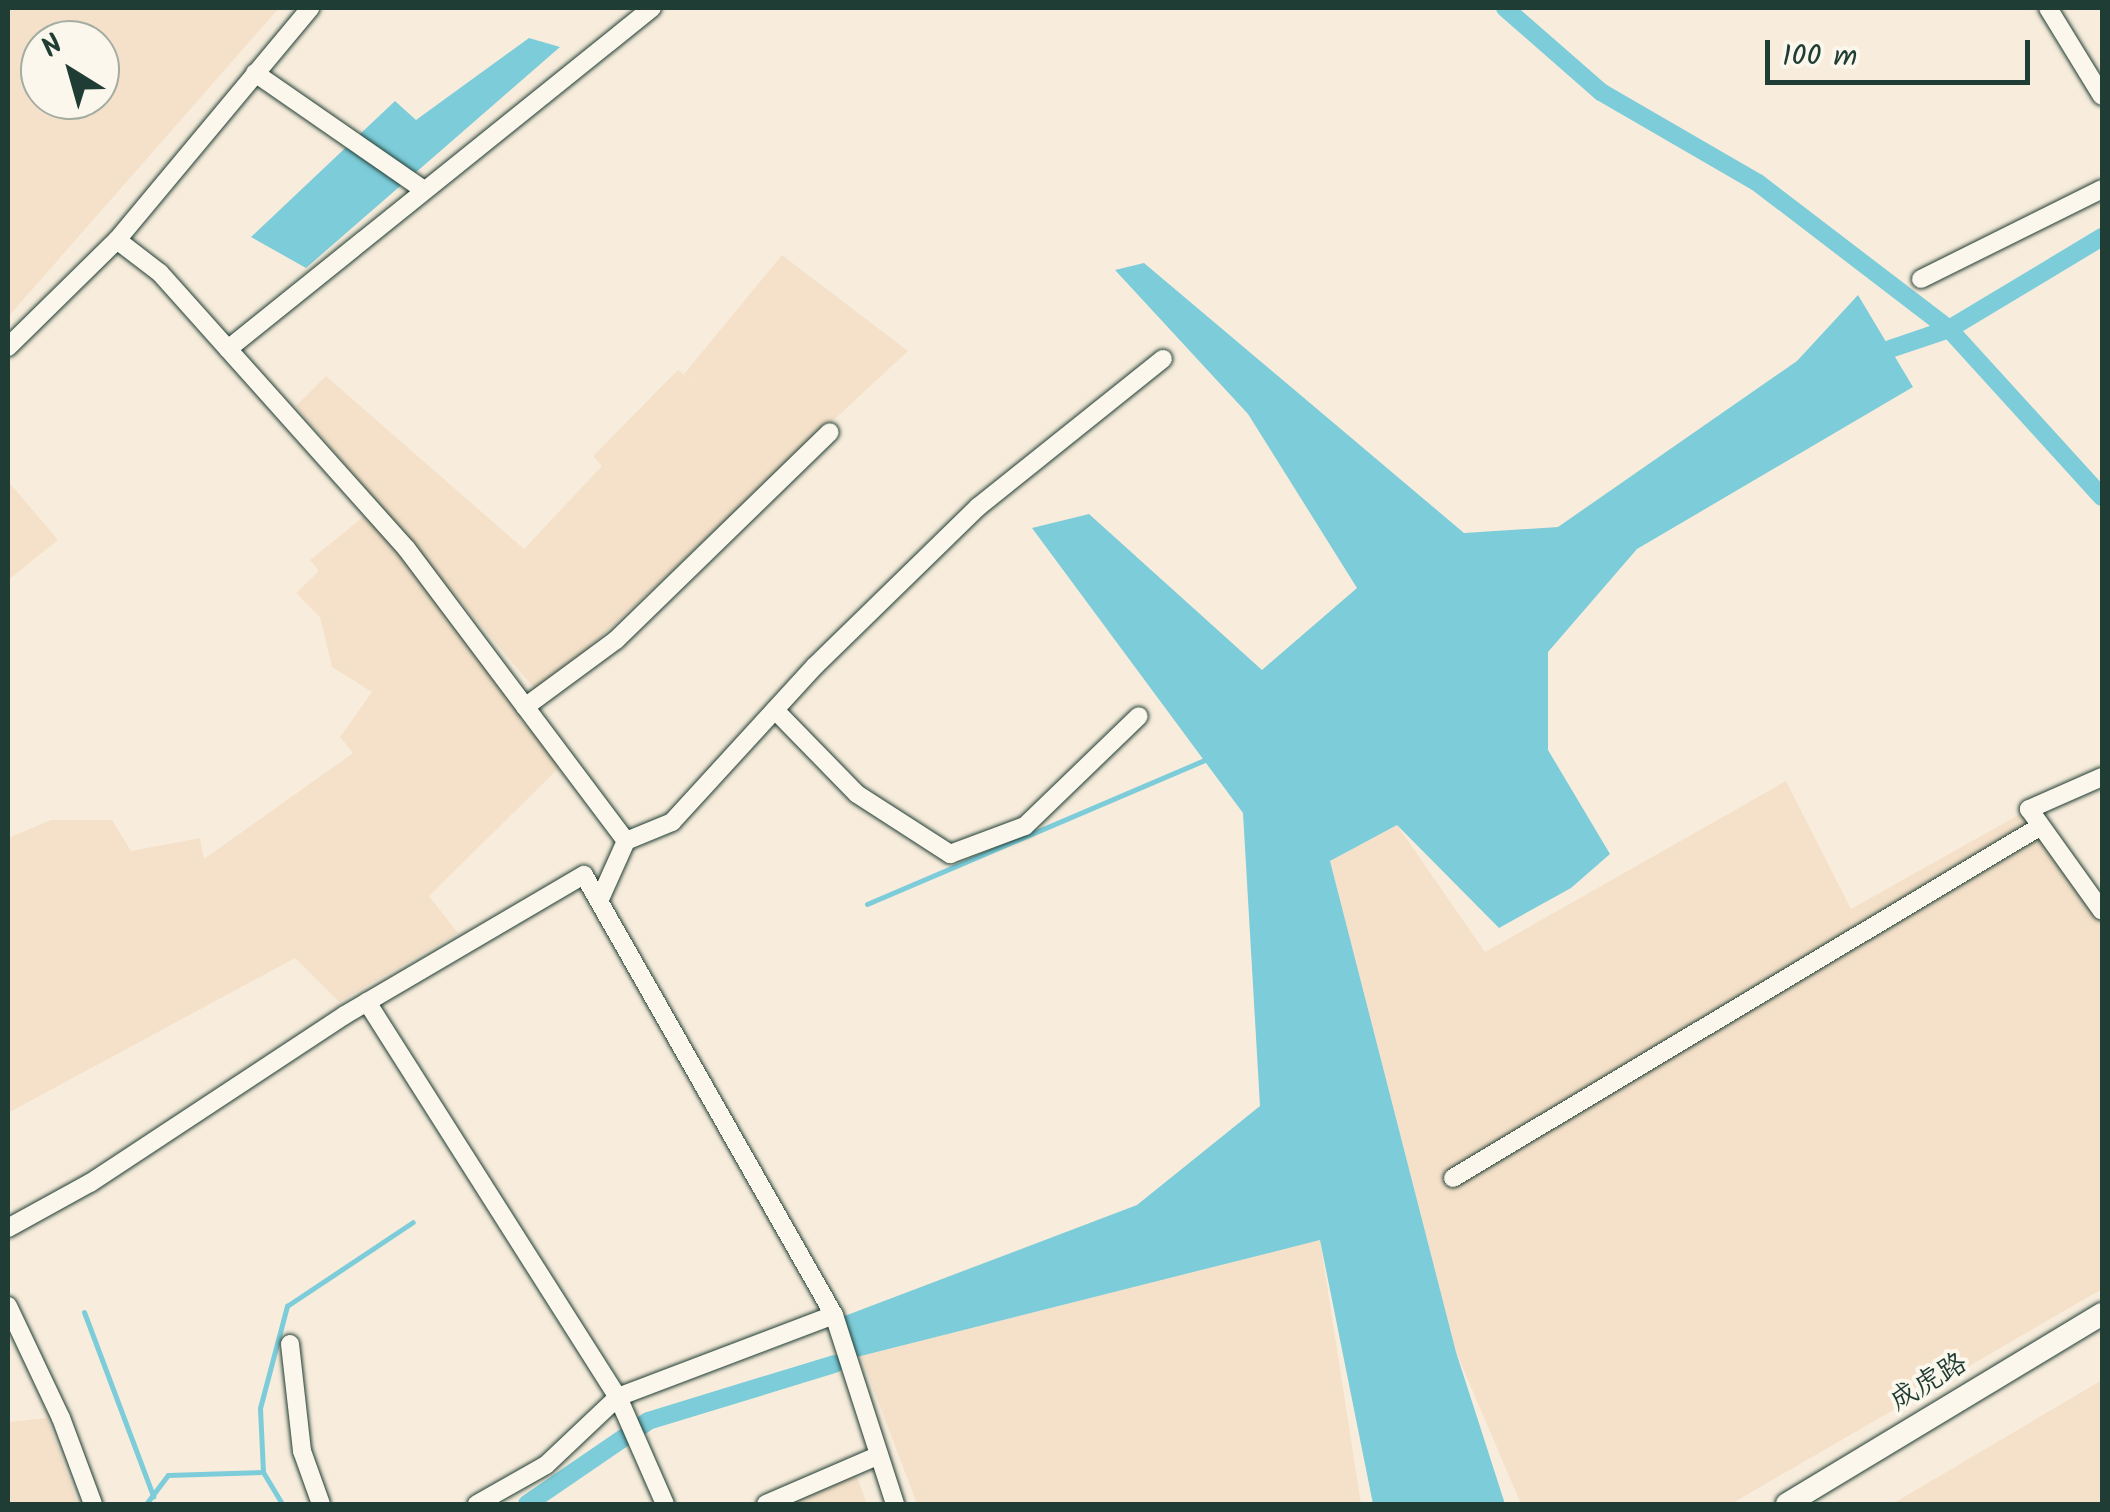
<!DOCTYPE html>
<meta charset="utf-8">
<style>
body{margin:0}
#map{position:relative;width:2110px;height:1512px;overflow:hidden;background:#f8eddc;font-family:Kalam,"LXGW WenKai TC",sans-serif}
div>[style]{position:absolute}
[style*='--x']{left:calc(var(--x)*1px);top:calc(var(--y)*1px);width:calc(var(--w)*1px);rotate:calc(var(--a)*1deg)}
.built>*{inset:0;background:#f5e1c9}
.water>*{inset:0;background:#7dccd9}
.stream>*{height:5px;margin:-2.5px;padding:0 2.5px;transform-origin:2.5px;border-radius:2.5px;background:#7dccd9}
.canal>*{height:18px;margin:-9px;padding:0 9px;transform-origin:9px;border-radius:9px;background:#7dccd9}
.roads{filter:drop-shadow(0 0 2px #1f3d34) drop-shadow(0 0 2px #1f3d34)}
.minor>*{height:18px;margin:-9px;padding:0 9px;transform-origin:9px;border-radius:9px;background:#fbf7ec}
.tertiary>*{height:22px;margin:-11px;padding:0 11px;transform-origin:11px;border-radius:11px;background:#fbf7ec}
span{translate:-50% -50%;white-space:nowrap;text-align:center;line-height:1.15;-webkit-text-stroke:8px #fbf7ec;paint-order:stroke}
.street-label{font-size:28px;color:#1f3d34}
.frame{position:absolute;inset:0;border:10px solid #1f3d34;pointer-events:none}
.north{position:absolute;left:20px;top:20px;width:100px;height:100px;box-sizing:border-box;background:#fbf7ec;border:2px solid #a3ada2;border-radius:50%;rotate:323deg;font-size:28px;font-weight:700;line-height:40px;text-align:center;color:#1f3d34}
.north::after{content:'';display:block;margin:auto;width:35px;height:45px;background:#1f3d34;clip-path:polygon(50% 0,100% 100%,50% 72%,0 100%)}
.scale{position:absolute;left:1765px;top:40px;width:265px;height:45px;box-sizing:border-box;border:5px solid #1f3d34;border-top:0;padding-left:12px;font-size:30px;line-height:35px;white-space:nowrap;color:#1f3d34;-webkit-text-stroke:8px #fbf7ec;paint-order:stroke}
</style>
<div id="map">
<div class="built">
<i style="clip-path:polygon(evenodd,8px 8px,279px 8px,8px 317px,8px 8px,40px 40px,100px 40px,100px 100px,40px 100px,40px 40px)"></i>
<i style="clip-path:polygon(782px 255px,908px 351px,539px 694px,296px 406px,326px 376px,524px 549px,602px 466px,593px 456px,678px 370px,696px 384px,684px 374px)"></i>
<i style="clip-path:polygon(8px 481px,58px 540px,8px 580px)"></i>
<i style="clip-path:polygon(372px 510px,525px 707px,519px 720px,566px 761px,429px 896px,458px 933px,339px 1002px,295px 958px,8px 1113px,8px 838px,51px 820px,112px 820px,131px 851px,200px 838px,204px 859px,353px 753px,340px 737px,372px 692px,332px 667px,320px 617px,296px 593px,319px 571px,310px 560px)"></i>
<i style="clip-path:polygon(1786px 781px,1851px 909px,2029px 809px,2102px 913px,2102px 1289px,1731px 1504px,1521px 1504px,1456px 1352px,1330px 861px,1397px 825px,1485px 952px)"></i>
<i style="clip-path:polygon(1320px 1240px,1361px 1504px,917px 1504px,861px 1356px)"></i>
<i style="clip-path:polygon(2102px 1380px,2102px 1504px,1892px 1504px)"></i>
<i style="clip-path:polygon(47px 1418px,78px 1504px,8px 1504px,8px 1422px)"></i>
<i style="clip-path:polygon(855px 1471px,867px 1504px,777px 1504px)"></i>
</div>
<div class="water">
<i style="clip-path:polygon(529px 38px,560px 47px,306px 268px,251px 237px,395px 101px,416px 120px)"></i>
<i style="clip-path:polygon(1144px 263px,1464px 533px,1558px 527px,1797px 361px,1858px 295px,1913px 387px,1637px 549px,1548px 652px,1548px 750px,1610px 854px,1571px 888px,1499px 928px,1397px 825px,1330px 861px,1456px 1352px,1505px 1504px,1373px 1504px,1320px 1240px,841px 1361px,834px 1320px,1137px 1205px,1260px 1106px,1243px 813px,1032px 528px,1089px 514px,1262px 670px,1357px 588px,1248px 414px,1115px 270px)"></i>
</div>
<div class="stream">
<i style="--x:867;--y:904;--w:366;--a:-23.1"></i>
<i style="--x:84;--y:1312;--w:197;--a:69.4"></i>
<i style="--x:263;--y:1472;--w:64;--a:-92.7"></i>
<i style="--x:260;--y:1408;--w:106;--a:-75.2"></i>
<i style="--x:287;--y:1306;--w:151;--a:-33.7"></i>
<i style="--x:146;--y:1504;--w:36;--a:-53"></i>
<i style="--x:168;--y:1475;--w:95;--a:-1.8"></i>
<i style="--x:263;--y:1472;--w:37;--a:59"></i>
</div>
<div class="canal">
<i style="--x:1505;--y:8;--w:128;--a:41.2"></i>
<i style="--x:1601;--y:92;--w:181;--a:30.1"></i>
<i style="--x:1758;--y:183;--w:240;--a:37.4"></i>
<i style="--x:1949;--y:329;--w:227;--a:47.7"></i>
<i style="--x:1890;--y:349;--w:62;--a:-18.7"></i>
<i style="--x:1949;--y:329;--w:179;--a:-31"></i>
<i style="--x:527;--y:1504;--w:147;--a:-34.4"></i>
<i style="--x:648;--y:1421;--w:195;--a:-17"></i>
</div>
<div class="roads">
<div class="minor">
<i style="--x:2048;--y:8;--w:103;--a:58.5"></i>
<i style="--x:255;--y:73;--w:202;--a:34.7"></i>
<i style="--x:117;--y:240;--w:54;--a:37.5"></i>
<i style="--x:160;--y:273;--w:369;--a:48.2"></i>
<i style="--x:406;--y:548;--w:366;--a:53.1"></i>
<i style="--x:626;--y:841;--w:66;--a:114.2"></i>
<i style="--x:1921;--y:279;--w:202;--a:-26.4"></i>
<i style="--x:8;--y:347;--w:153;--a:-44.5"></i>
<i style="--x:117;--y:240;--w:302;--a:-50.2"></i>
<i style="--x:228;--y:349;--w:544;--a:-38.81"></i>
<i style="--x:525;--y:707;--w:113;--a:-36.4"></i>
<i style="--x:616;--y:640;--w:298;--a:-44.2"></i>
<i style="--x:775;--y:710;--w:117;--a:45.7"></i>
<i style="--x:857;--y:794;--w:111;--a:32.8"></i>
<i style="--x:950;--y:854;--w:80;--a:-20.5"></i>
<i style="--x:1025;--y:826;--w:158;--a:-44"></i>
<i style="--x:2102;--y:777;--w:80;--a:156.3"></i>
<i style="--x:2029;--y:809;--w:125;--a:54.4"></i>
<i style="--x:626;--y:841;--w:50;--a:-22.4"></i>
<i style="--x:672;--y:822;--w:212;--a:-47.5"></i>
<i style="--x:815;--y:666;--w:228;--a:-44.3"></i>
<i style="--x:978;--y:507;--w:237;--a:-38.7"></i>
<i style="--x:367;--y:1002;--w:468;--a:57.6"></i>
<i style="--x:618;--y:1397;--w:117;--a:66.3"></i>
<i style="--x:1453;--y:1178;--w:685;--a:-30.91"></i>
<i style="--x:8;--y:1228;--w:94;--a:-28.8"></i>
<i style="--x:90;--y:1183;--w:305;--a:-33.4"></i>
<i style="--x:345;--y:1015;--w:277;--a:-30.4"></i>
<i style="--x:584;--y:875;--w:506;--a:60.4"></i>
<i style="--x:834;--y:1315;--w:199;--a:72.1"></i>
<i style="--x:8;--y:1306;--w:124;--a:64.7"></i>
<i style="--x:61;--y:1418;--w:92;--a:69.6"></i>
<i style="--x:290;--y:1344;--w:108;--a:83.6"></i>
<i style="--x:302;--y:1451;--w:56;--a:70.3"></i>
<i style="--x:477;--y:1504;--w:79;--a:-29.5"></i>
<i style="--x:546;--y:1465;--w:99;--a:-43.4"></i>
<i style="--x:618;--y:1397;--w:231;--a:-20.8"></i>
<i style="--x:766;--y:1504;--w:123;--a:-23.4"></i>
</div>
<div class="tertiary">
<i style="--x:1787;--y:1504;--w:368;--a:-31.1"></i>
</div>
</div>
<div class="street-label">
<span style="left:1929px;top:1383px;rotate:-31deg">成虎路</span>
</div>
<div class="frame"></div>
<div class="north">N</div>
<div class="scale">100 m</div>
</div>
